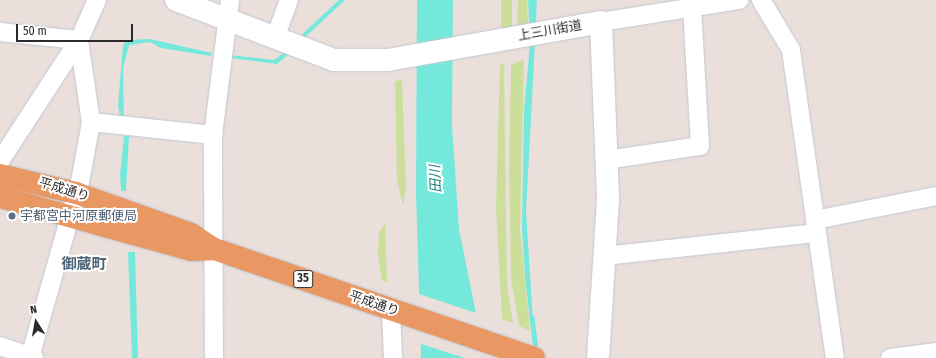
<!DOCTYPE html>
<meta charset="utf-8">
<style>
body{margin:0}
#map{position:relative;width:936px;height:358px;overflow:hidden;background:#ebdfdc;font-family:"Fira Sans Condensed","Noto Sans JP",sans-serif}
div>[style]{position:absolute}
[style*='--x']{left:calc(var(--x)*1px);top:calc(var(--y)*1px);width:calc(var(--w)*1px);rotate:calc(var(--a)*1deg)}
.green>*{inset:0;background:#cbdf9b}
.water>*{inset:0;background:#75e8dc}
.pier>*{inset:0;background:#ebdfdc}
.stream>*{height:4.5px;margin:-2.25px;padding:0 2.25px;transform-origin:2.25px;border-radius:2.25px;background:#75e8dc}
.roads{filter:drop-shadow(0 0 1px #c1c9d0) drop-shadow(0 0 1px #c1c9d0)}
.minor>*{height:18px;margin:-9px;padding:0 9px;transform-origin:9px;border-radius:9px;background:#fff}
.tertiary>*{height:22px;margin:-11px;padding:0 11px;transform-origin:11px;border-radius:11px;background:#fff}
.primary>*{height:22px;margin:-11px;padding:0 11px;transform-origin:11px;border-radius:11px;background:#e99864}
.dots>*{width:11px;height:11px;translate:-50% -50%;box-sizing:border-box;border:2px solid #fff;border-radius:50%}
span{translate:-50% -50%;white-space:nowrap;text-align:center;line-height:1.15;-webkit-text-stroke:4px #fff;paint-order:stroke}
.shield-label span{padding:1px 3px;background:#fff;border:1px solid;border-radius:3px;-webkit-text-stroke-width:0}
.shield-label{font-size:12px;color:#2a2a2a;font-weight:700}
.street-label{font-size:13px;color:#2a2a2a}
.service-label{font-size:13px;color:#4e5e75}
.left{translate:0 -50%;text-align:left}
.water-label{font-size:14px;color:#14807c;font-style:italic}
.quarter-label{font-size:15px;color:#4d6478;font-weight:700}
.north{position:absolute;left:16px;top:302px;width:40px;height:40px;-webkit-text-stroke:3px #fff;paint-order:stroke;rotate:349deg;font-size:11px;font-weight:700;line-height:16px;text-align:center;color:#2a2a2a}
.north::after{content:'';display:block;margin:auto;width:14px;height:18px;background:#2a2a2a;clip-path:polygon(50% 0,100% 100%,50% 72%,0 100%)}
.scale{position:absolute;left:16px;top:24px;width:117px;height:18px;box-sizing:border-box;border:2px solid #2a2a2a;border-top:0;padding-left:5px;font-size:12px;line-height:14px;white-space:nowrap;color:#2a2a2a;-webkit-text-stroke:3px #fff;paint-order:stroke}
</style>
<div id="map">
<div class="green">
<i style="clip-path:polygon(501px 0,512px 0,512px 30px,501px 33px)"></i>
<i style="clip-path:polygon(518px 0,527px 0,528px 27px,517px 28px)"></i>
<i style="clip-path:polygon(524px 59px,520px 229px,530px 331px,519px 326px,511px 278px,509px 173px,511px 65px)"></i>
<i style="clip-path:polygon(504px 63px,507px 284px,513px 323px,502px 319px,496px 207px,500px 64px)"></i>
<i style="clip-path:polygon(402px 80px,406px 187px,403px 205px,397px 179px,395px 81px)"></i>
<i style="clip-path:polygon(385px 223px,387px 283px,382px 280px,378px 253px,379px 233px)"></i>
</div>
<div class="water">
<i style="clip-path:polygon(339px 0,345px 0,302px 40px,298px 38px)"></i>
<i style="clip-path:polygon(417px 0,453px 0,452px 125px,459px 229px,485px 358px,421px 358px,416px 192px)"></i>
<i style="clip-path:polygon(528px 0,532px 0,535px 43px,526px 211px,533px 322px,530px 321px,525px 277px,522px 229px,524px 110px,530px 43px)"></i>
<i style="clip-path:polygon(150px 39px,212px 53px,211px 56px,161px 48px,150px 42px,129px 45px,123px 69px,124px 122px,121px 122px,118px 106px,123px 45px,127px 40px)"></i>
<i style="clip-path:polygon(286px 51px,291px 52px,277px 64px,230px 58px,230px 55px,274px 60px)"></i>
<i style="clip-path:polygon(124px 136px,129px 136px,126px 191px,121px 191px,120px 174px)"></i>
<i style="clip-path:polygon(128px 252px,135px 252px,138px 358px,132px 358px)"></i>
</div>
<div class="pier">
<i style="clip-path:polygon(416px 293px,479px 314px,487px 358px,465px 358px,418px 343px)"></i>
</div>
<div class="stream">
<i style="--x:533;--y:24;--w:24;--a:-88"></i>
<i style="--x:532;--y:317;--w:34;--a:83"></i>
</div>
<div class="roads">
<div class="minor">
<i style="--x:761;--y:0;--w:58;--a:59"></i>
<i style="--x:791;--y:50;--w:311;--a:81.9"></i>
<i style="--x:601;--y:22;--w:140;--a:-9.1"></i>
<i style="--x:0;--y:32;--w:79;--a:5.8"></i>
<i style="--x:79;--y:40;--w:83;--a:81.7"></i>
<i style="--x:91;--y:122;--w:123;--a:6.1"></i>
<i style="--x:275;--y:38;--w:40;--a:-69.8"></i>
<i style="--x:606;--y:160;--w:95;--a:-8.5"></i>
<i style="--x:700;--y:146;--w:139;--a:-93.3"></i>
<i style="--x:0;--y:161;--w:145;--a:-56.9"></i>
<i style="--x:79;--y:40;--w:44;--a:-65.8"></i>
<i style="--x:815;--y:220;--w:123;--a:-11.2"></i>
<i style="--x:604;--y:256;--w:214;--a:-6.2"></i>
<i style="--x:391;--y:310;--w:48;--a:87.6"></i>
<i style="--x:0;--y:346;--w:36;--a:19"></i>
<i style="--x:30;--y:357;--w:182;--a:-74.1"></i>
<i style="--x:80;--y:182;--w:61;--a:-79.6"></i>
<i style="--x:214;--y:358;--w:223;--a:-90.3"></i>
<i style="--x:213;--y:135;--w:136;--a:-82.8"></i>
<i style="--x:890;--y:358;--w:46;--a:-7.4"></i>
</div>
<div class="tertiary">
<i style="--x:176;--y:0;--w:169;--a:20.8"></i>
<i style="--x:334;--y:60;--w:54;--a:0"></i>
<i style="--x:388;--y:60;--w:216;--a:-10.1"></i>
<i style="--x:601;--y:22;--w:177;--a:87.7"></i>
<i style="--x:608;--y:199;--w:159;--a:93.6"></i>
</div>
<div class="primary">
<i style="--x:0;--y:175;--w:78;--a:13.3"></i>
<i style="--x:76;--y:193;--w:122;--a:19.6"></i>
<i style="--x:191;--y:234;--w:27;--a:33"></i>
<i style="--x:214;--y:249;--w:338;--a:18.8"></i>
<i style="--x:0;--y:197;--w:198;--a:15.5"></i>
<i style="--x:191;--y:250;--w:23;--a:-2"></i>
</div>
</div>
<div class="dots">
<i style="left:12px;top:216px;background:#5c6f8a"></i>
</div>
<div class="shield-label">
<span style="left:303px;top:279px">35</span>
</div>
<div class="street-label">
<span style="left:550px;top:31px;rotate:-10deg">上三川街道</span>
<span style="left:64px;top:190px;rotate:17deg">平成通り</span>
<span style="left:374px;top:304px;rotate:19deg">平成通り</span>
</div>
<div class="service-label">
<span class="left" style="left:20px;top:216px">宇都宮中河原郵便局</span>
</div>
<div class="water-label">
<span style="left:436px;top:179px;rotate:-93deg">田川</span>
</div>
<div class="quarter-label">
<span style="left:84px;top:265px">御蔵町</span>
</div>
<div class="north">N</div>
<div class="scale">50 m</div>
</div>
